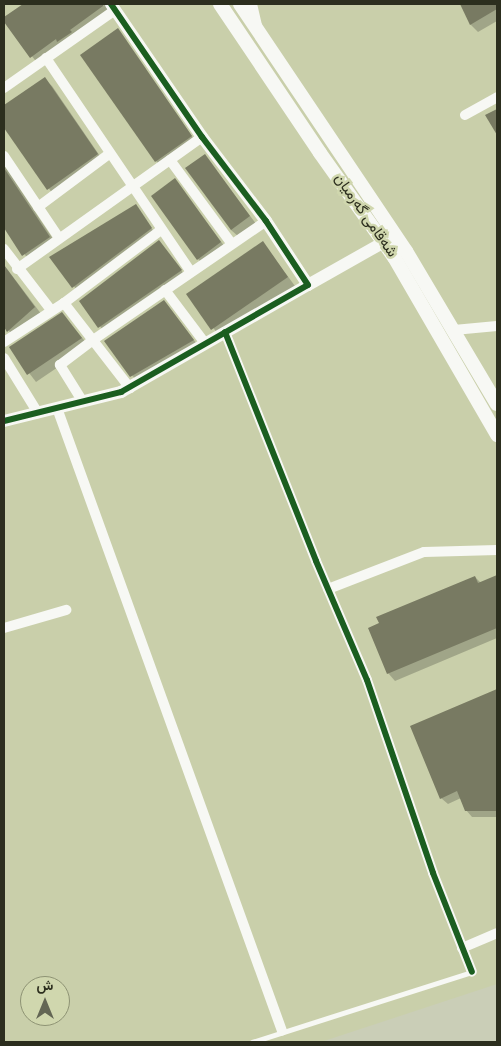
<!DOCTYPE html>
<meta charset="utf-8">
<style>
body{margin:0}
#map{position:relative;width:501px;height:1046px;overflow:hidden;background:#caceb7;font-family:Overpass,Vazirmatn,sans-serif}
div>[style]{position:absolute}
[style*='--x']{left:calc(var(--x)*1px);top:calc(var(--y)*1px);width:calc(var(--w)*1px);rotate:calc(var(--a)*1deg)}
.built>*{inset:0;background:#c9cfaa}
.shadow>*{inset:0;background:#0003}
.building>*{inset:0;background:#787a62}
.service>*{height:5px;margin:-2.5px;padding:0 2.5px;transform-origin:2.5px;border-radius:2.5px;background:#f7f8f4}
.minor>*{height:10px;margin:-5px;padding:0 5px;transform-origin:5px;border-radius:5px;background:#f7f8f4}
.tertiary>*{height:12px;margin:-6px;padding:0 6px;transform-origin:6px;border-radius:6px;background:#f7f8f4}
.secondary>*{height:14px;margin:-7px;padding:0 7px;transform-origin:7px;border-radius:7px;background:#f7f8f4}
.cycleway>*{height:6px;margin:-3px;padding:0 3px;transform-origin:3px;border-radius:3px;background:#1b5e20}
span{translate:-50% -50%;white-space:nowrap;text-align:center;line-height:1.15;-webkit-text-stroke:5px #d0d7ae;paint-order:stroke}
.street-label{font-size:15px;color:#2c2e1e}
.frame{position:absolute;inset:0;border:5px solid #2c2e1e;pointer-events:none}
.north{position:absolute;left:20px;top:976px;width:50px;height:50px;box-sizing:border-box;background:#d0d7ae;border:1px solid #8e9374;border-radius:50%;rotate:0deg;font-size:14px;font-weight:700;line-height:20px;text-align:center;color:#2c2e1e}
.north::after{content:'';display:block;margin:auto;width:18px;height:22px;background:#636654;clip-path:polygon(50% 0,100% 100%,50% 72%,0 100%)}
</style>
<div id="map">
<div class="built">
<i style="clip-path:polygon(evenodd,4px 4px,497px 4px,497px 984px,321px 1042px,4px 1042px,4px 4px,30px 986px,60px 986px,60px 1016px,30px 1016px,30px 986px)"></i>
</div>
<div class="shadow">
<i style="clip-path:polygon(25px 4px,107px 4px,111px 9px,38px 64px,4px 20px)"></i>
<i style="clip-path:polygon(461px 4px,497px 4px,497px 21px,478px 32px,471px 25px)"></i>
<i style="clip-path:polygon(118px 30px,196px 142px,162px 167px,156px 161px)"></i>
<i style="clip-path:polygon(44px 79px,52px 86px,104px 162px,55px 197px,4px 126px,4px 107px)"></i>
<i style="clip-path:polygon(205px 156px,257px 225px,239px 237px,231px 230px)"></i>
<i style="clip-path:polygon(4px 165px,57px 245px,31px 263px,4px 226px)"></i>
<i style="clip-path:polygon(175px 180px,228px 251px,206px 267px,198px 259px)"></i>
<i style="clip-path:polygon(135px 206px,158px 237px,81px 295px,51px 258px)"></i>
<i style="clip-path:polygon(159px 242px,188px 279px,107px 335px,80px 301px)"></i>
<i style="clip-path:polygon(263px 243px,295px 286px,220px 337px,188px 294px)"></i>
<i style="clip-path:polygon(4px 265px,42px 315px,15px 338px,4px 325px)"></i>
<i style="clip-path:polygon(164px 301px,200px 348px,139px 384px,106px 342px)"></i>
<i style="clip-path:polygon(62px 314px,89px 346px,36px 382px,10px 348px)"></i>
<i style="clip-path:polygon(497px 576px,497px 638px,395px 681px,388px 673px,475px 577px,481px 583px)"></i>
<i style="clip-path:polygon(497px 690px,497px 817px,472px 817px,466px 810px,461px 798px,448px 804px,441px 798px,412px 727px)"></i>
</div>
<div class="building">
<i style="clip-path:polygon(23px 4px,103px 4px,103px 6px,70px 30px,72px 32px,57px 42px,56px 39px,30px 58px,4px 22px,4px 17px)"></i>
<i style="clip-path:polygon(460px 4px,497px 4px,497px 9px,470px 25px)"></i>
<i style="clip-path:polygon(118px 28px,192px 136px,155px 162px,80px 55px)"></i>
<i style="clip-path:polygon(45px 77px,98px 154px,47px 190px,4px 128px,4px 105px)"></i>
<i style="clip-path:polygon(497px 109px,497px 135px,485px 115px)"></i>
<i style="clip-path:polygon(205px 154px,250px 216px,231px 230px,185px 168px)"></i>
<i style="clip-path:polygon(4px 168px,50px 237px,22px 256px,4px 228px)"></i>
<i style="clip-path:polygon(175px 178px,221px 242px,197px 260px,151px 196px)"></i>
<i style="clip-path:polygon(136px 204px,152px 228px,72px 288px,49px 257px)"></i>
<i style="clip-path:polygon(159px 240px,182px 270px,98px 328px,79px 301px)"></i>
<i style="clip-path:polygon(263px 241px,288px 277px,211px 330px,186px 294px)"></i>
<i style="clip-path:polygon(4px 265px,35px 307px,7px 332px,4px 327px)"></i>
<i style="clip-path:polygon(164px 300px,194px 340px,130px 377px,104px 341px)"></i>
<i style="clip-path:polygon(62px 312px,82px 338px,27px 375px,9px 347px)"></i>
<i style="clip-path:polygon(497px 575px,497px 628px,387px 674px,368px 628px,379px 623px,376px 617px,475px 576px,478px 583px)"></i>
<i style="clip-path:polygon(497px 689px,497px 811px,465px 811px,457px 791px,440px 799px,410px 726px)"></i>
</div>
<div class="service">
<i style="--x:252;--y:1042;--w:231;--a:-17.7"></i>
</div>
<div class="minor">
<i style="--x:46;--y:58;--w:258;--a:55.9"></i>
<i style="--x:4;--y:88;--w:136;--a:-35.1"></i>
<i style="--x:465;--y:115;--w:37;--a:-29"></i>
<i style="--x:4;--y:156;--w:99;--a:56.1"></i>
<i style="--x:170;--y:160;--w:104;--a:53.6"></i>
<i style="--x:38;--y:207;--w:89;--a:-36.7"></i>
<i style="--x:4;--y:249;--w:77;--a:52.4"></i>
<i style="--x:17;--y:269;--w:227;--a:-35.5"></i>
<i style="--x:165;--y:290;--w:66;--a:53"></i>
<i style="--x:64;--y:303;--w:121;--a:-37"></i>
<i style="--x:454;--y:330;--w:43;--a:-5.3"></i>
<i style="--x:225;--y:332;--w:246;--a:68.3"></i>
<i style="--x:316;--y:561;--w:129;--a:66.8"></i>
<i style="--x:367;--y:680;--w:204;--a:71.1"></i>
<i style="--x:433;--y:873;--w:106;--a:68.5"></i>
<i style="--x:4;--y:342;--w:72;--a:-33"></i>
<i style="--x:64;--y:303;--w:108;--a:52.2"></i>
<i style="--x:4;--y:358;--w:65;--a:58.3"></i>
<i style="--x:83;--y:402;--w:44;--a:-121.9"></i>
<i style="--x:60;--y:365;--w:41;--a:-37.1"></i>
<i style="--x:93;--y:340;--w:210;--a:-34.5"></i>
<i style="--x:57;--y:408;--w:662;--a:70.14"></i>
<i style="--x:328;--y:589;--w:103;--a:-21.1"></i>
<i style="--x:424;--y:552;--w:73;--a:-1.6"></i>
<i style="--x:4;--y:628;--w:65;--a:-16.2"></i>
<i style="--x:462;--y:948;--w:38;--a:-23"></i>
</div>
<div class="tertiary">
<i style="--x:251;--y:4;--w:22;--a:77"></i>
<i style="--x:308;--y:285;--w:87;--a:-29.5"></i>
<i style="--x:4;--y:421;--w:121;--a:-13.9"></i>
<i style="--x:121;--y:392;--w:215;--a:-29.8"></i>
<i style="--x:308;--y:285;--w:77;--a:-123.3"></i>
<i style="--x:266;--y:221;--w:106;--a:-127.3"></i>
<i style="--x:202;--y:137;--w:161;--a:-124.4"></i>
</div>
<div class="secondary">
<i style="--x:220;--y:4;--w:179;--a:56.1"></i>
<i style="--x:320;--y:153;--w:128;--a:54.6"></i>
<i style="--x:394;--y:257;--w:206;--a:59.9"></i>
<i style="--x:240;--y:4;--w:298;--a:56.1"></i>
<i style="--x:406;--y:251;--w:178;--a:59.3"></i>
</div>
<div class="cycleway">
<i style="--x:225;--y:332;--w:246;--a:68.3"></i>
<i style="--x:316;--y:561;--w:129;--a:66.8"></i>
<i style="--x:367;--y:680;--w:204;--a:71.1"></i>
<i style="--x:433;--y:873;--w:106;--a:68.5"></i>
<i style="--x:4;--y:421;--w:121;--a:-13.9"></i>
<i style="--x:121;--y:392;--w:215;--a:-29.8"></i>
<i style="--x:308;--y:285;--w:77;--a:-123.3"></i>
<i style="--x:266;--y:221;--w:106;--a:-127.3"></i>
<i style="--x:202;--y:137;--w:161;--a:-124.4"></i>
</div>
<div class="street-label">
<span style="left:365px;top:216px;rotate:55deg">شەقامی گەرمیان</span>
</div>
<div class="frame"></div>
<div class="north">ش</div>
</div>
